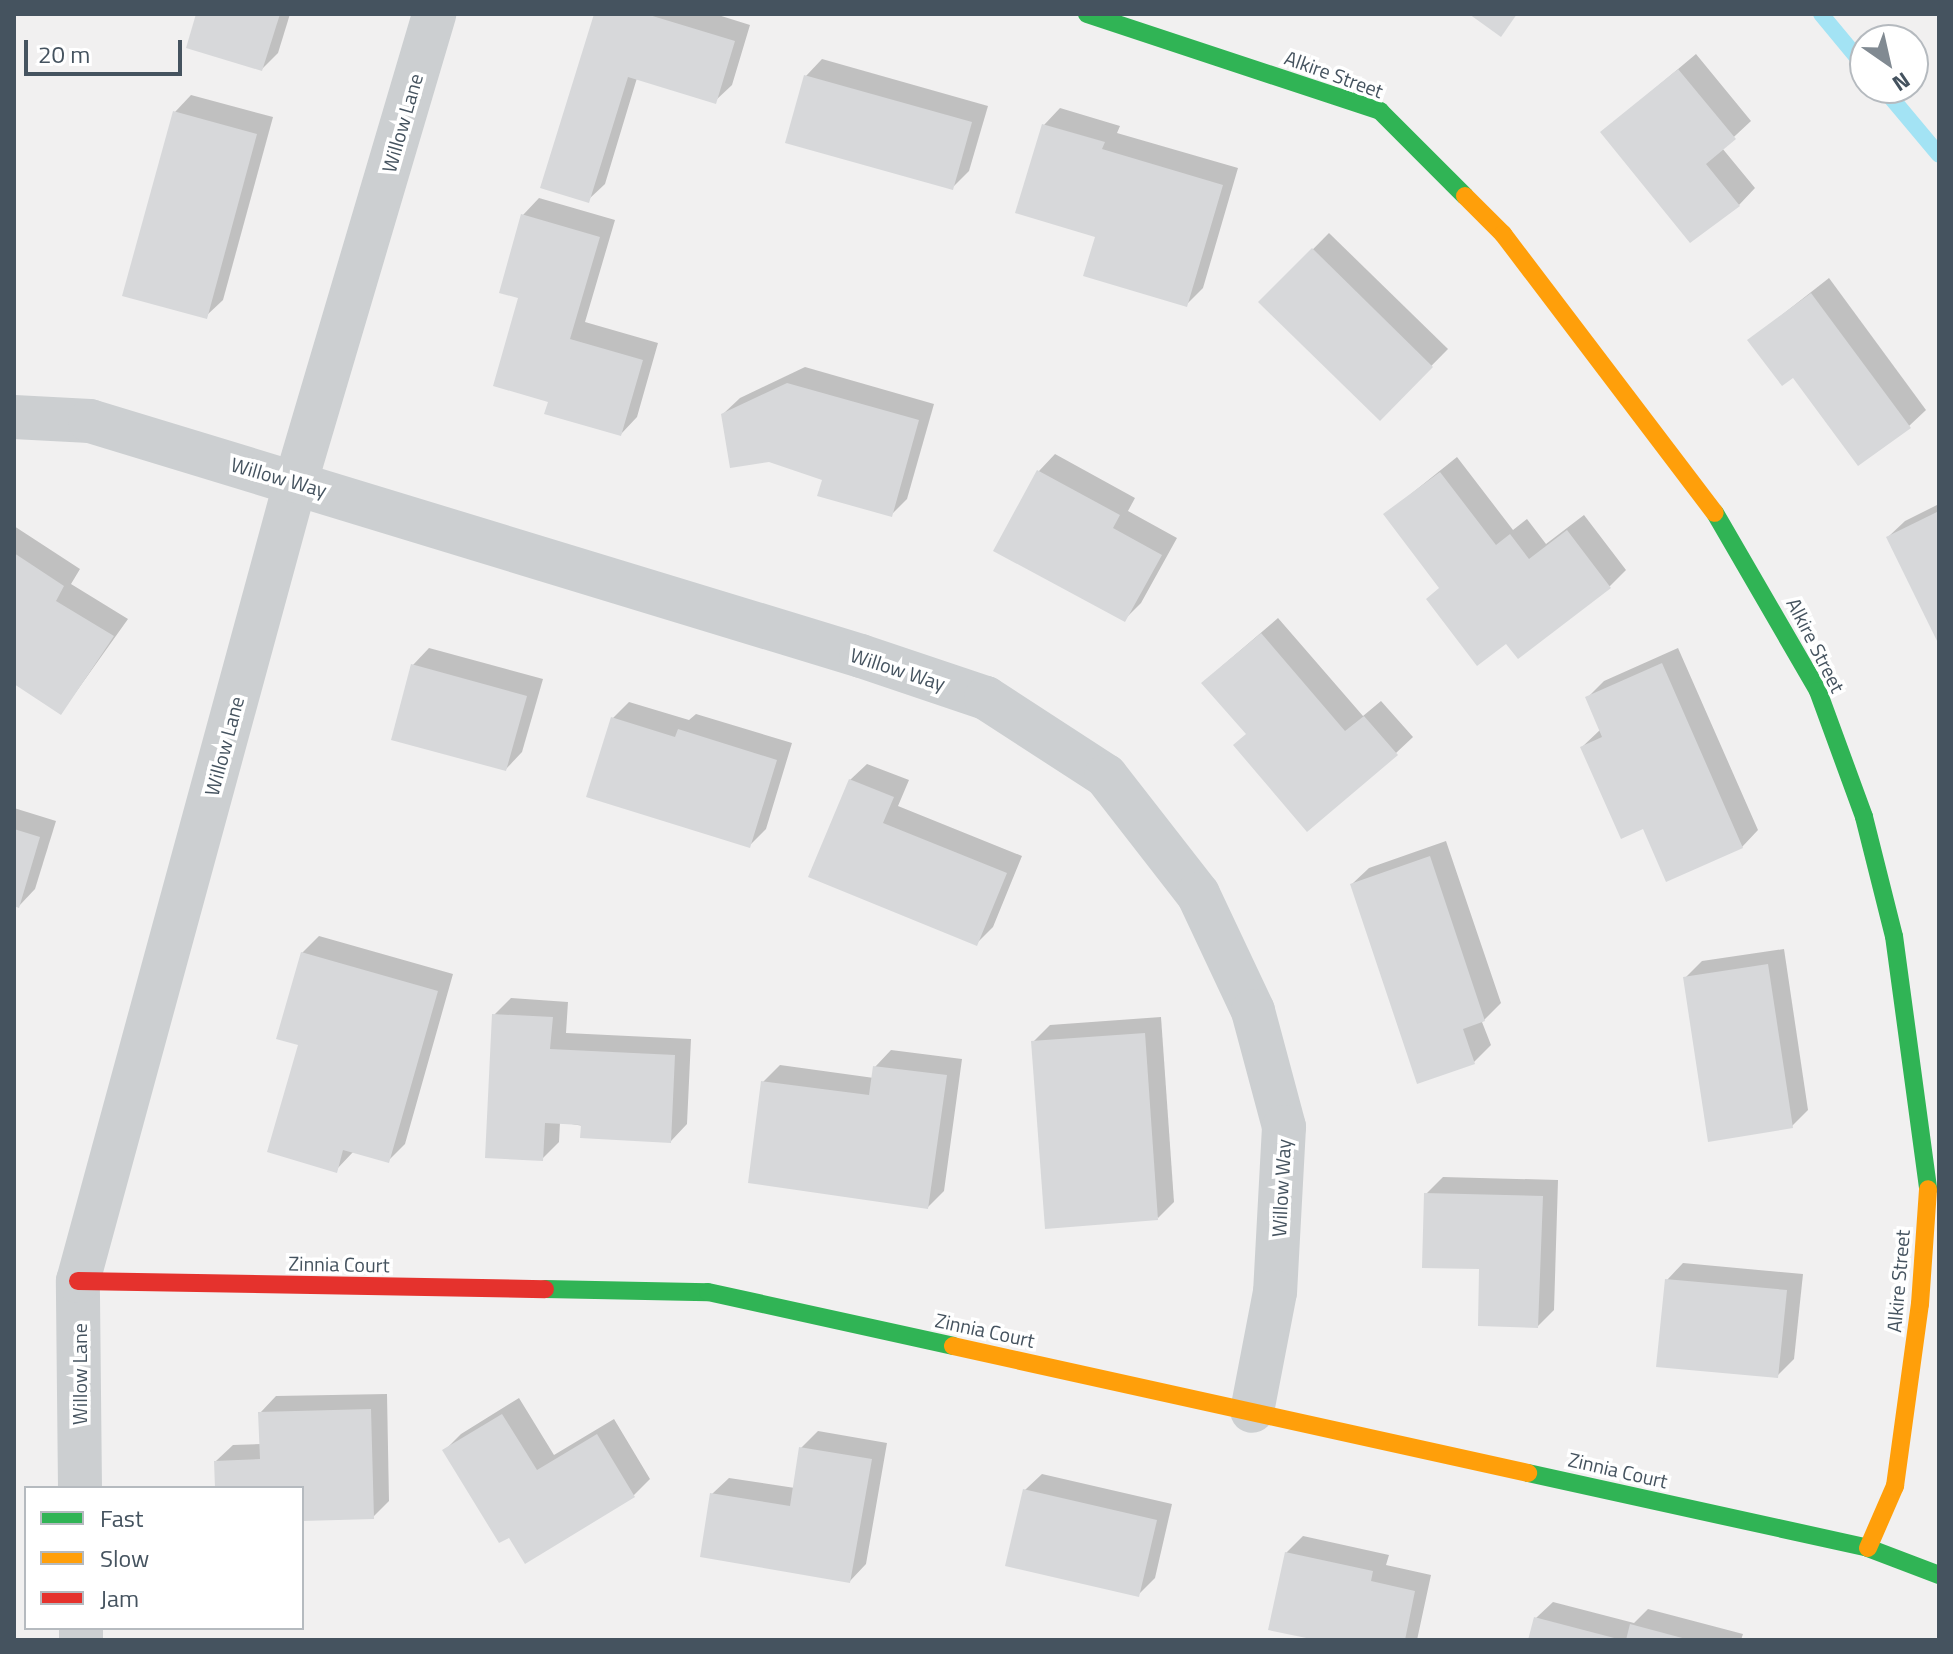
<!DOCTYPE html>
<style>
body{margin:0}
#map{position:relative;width:1953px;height:1654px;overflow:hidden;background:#f1f0f0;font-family:"Titillium Web",sans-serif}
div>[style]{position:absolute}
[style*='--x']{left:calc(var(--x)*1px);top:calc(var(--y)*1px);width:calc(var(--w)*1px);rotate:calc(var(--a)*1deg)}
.shadow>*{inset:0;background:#0003}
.stream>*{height:16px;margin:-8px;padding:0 8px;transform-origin:8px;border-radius:8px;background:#a3e3f4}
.building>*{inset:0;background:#d7d8da}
.street>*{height:44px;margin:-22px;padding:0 22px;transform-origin:22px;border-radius:22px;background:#cccfd1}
.fast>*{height:18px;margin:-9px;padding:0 9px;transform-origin:9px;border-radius:9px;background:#30b455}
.slow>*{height:18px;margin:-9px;padding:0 9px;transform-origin:9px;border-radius:9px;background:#ff9f0a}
.jam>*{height:18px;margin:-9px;padding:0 9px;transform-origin:9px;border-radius:9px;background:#e5322d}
span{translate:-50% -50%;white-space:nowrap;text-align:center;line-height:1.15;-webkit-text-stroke:7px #fff;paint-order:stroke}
.street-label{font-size:20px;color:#45535f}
.frame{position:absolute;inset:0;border:16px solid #45535f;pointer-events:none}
.legend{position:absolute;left:24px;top:1486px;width:280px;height:144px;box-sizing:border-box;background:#fff;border:2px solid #b5babf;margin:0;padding:10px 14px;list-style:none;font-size:24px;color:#45535f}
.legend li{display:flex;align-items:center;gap:16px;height:40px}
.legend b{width:40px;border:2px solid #b5babf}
.north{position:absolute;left:1849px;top:24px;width:80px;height:80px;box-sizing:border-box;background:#fff;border:2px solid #b5babf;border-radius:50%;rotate:146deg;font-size:22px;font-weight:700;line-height:32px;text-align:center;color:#45535f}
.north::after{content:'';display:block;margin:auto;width:28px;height:36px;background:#818a92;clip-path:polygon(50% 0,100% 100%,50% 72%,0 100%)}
.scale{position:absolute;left:24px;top:40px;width:158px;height:36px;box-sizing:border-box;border:4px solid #45535f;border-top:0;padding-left:10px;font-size:24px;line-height:28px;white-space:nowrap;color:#45535f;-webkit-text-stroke:6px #fff;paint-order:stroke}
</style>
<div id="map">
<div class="shadow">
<i style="clip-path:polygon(199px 14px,290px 14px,278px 53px,262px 69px)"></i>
<i style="clip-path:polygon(596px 14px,715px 14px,750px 25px,732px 85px,715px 101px,637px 78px,605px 184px,588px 200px)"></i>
<i style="clip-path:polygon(1696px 54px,1751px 121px,1722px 148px,1755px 188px,1739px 205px,1603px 132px)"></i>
<i style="clip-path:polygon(822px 59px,988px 106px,969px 171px,953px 187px,806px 76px)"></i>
<i style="clip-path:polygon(191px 95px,273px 117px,223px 300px,206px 316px,175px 112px)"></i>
<i style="clip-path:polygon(1060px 108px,1120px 126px,1117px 133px,1238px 168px,1203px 288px,1186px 305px,1097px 236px,1044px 125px)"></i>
<i style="clip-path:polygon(539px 198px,615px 220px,585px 322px,658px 343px,637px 417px,621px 434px,550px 401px,521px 296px,523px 215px)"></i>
<i style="clip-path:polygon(1329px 233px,1448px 349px,1380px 418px,1261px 302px)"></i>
<i style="clip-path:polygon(1829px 278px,1926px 410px,1909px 426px,1793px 375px,1750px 340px)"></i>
<i style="clip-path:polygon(805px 367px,934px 404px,907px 499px,891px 515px,723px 414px,740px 398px)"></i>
<i style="clip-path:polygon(1055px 454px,1135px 498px,1128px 511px,1177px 538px,1141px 603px,1124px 620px,996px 550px,1039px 471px)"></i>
<i style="clip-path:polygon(1457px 457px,1513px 530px,1527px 519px,1546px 544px,1584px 515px,1626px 570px,1610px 586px,1507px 641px,1441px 587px,1386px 514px)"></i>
<i style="clip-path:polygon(1939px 504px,1939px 641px,1888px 537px,1905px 521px)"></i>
<i style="clip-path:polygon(14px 526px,80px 569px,71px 584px,128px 619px,61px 713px,14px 682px)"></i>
<i style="clip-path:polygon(1278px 618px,1363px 716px,1381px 701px,1413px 737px,1396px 753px,1247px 733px,1221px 667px)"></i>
<i style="clip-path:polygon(429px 648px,543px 679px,522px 752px,506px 769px,413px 665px)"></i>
<i style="clip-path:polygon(1678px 648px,1758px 830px,1742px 847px,1645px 826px,1582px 747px,1601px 729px,1587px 698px,1604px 681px)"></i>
<i style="clip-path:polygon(629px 702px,689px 720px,696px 714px,792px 743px,766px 829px,749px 846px,613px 718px)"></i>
<i style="clip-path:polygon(867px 764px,909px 780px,898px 806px,1022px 856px,993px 927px,977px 943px,811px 876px,850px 780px)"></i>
<i style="clip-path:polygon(14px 808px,56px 821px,35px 889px,19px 906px,14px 904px)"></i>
<i style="clip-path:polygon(1446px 841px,1501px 1003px,1482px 1022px,1491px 1045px,1474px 1062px,1352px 884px,1369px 868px)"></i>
<i style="clip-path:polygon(319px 936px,453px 974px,405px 1144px,389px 1160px,354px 1151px,336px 1170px,300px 1044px,302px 953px)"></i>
<i style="clip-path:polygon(1784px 949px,1808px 1110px,1792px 1126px,1685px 978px,1702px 961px)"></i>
<i style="clip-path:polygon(511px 998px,568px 1002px,566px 1033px,691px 1039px,687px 1124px,671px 1141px,560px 1122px,559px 1142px,542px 1159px,494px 1015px)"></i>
<i style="clip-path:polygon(1161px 1017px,1174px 1202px,1158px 1218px,1033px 1042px,1050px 1025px)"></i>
<i style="clip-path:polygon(891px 1050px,962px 1059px,944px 1191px,928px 1207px,763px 1082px,780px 1065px,874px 1078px,875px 1067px)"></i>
<i style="clip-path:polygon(1443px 1177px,1558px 1180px,1554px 1310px,1538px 1326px,1481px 1267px,1426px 1194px)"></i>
<i style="clip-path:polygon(1683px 1263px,1803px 1274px,1794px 1359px,1777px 1376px,1667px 1280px)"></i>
<i style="clip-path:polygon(387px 1394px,389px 1501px,373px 1517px,302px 1519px,302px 1488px,217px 1488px,216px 1461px,233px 1445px,261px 1444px,260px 1413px,276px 1396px)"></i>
<i style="clip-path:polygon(519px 1398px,554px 1455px,614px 1419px,650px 1479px,634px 1495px,510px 1535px,445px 1450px,461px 1434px)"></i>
<i style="clip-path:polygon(818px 1431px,887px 1443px,866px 1564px,850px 1581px,712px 1494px,729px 1478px,795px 1488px,801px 1448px)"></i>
<i style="clip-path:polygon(1042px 1474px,1172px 1504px,1155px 1578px,1138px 1595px,1025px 1490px)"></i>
<i style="clip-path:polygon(1303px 1536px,1389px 1555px,1386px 1565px,1431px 1575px,1417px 1640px,1325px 1640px,1286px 1553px)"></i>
<i style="clip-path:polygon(1553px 1602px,1634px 1623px,1648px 1609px,1743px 1634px,1741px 1640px,1530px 1640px,1536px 1618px)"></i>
</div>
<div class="stream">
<i style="--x:1821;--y:14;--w:69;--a:50.3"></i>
<i style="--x:1883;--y:88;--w:87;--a:50.1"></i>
</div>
<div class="building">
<i style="clip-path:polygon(196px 14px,280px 14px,262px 71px,186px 48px)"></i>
<i style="clip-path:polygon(594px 14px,646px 14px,735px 41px,716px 104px,628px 77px,589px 203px,540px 188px)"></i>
<i style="clip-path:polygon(1469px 14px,1517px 14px,1501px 37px)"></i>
<i style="clip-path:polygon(1678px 69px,1736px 139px,1706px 164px,1740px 206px,1690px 243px,1600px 132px)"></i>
<i style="clip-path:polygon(804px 75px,972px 122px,953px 190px,785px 143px)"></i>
<i style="clip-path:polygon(173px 111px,257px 134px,207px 319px,122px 296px)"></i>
<i style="clip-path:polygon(1042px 124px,1105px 142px,1102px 149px,1223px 185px,1187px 307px,1083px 276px,1095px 237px,1015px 213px)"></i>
<i style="clip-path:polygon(521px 214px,600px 237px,570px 339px,643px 360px,621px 436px,544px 414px,548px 402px,493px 386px,518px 298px,499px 293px)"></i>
<i style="clip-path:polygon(1312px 248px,1433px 367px,1380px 421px,1258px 302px)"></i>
<i style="clip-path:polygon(1811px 293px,1911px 428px,1858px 466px,1793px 378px,1782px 386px,1747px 340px)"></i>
<i style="clip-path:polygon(787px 383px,919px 420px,892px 517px,817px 496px,822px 480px,769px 462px,730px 468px,721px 414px)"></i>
<i style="clip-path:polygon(1037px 470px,1120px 515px,1113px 528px,1162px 555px,1125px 622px,993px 551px)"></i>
<i style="clip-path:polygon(1440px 472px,1496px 545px,1510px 534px,1529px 559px,1567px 530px,1611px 588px,1518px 659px,1506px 644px,1477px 666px,1426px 599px,1439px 588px,1383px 514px)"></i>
<i style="clip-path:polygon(1939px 511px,1939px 645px,1886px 537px)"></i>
<i style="clip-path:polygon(14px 553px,64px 586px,56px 601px,114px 636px,61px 715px,14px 684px)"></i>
<i style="clip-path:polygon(1261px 633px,1345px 731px,1364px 716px,1398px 755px,1307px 832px,1233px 745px,1246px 734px,1201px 683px)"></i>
<i style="clip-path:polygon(1662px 663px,1743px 848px,1666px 882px,1643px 829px,1621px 839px,1580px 747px,1602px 737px,1585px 697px)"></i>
<i style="clip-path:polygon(411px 664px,527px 696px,506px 771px,391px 740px)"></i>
<i style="clip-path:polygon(611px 717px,675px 737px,678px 729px,777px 760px,750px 848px,586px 797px)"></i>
<i style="clip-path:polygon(849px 779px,894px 797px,883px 823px,1007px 873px,977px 946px,808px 877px)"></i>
<i style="clip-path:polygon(14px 829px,40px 837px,19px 908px,14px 906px)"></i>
<i style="clip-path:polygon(1430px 856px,1485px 1021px,1463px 1029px,1475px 1064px,1417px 1084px,1350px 884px)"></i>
<i style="clip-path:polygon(301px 952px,438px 991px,389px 1163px,343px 1150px,337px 1173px,267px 1152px,298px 1045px,276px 1039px)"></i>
<i style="clip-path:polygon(1768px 964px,1793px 1128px,1708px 1142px,1683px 977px)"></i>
<i style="clip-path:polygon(492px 1014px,553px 1017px,550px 1049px,675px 1055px,671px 1143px,580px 1138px,581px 1125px,545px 1123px,543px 1161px,485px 1158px)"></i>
<i style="clip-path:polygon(1145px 1033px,1158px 1220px,1045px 1229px,1031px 1041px)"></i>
<i style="clip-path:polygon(873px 1066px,947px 1075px,928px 1209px,748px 1183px,761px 1081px,869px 1095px)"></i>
<i style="clip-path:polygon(1424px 1193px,1543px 1196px,1538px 1328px,1478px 1326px,1479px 1269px,1422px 1268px)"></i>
<i style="clip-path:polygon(1665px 1279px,1787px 1290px,1778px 1378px,1656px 1367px)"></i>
<i style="clip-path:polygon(371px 1409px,374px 1519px,302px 1521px,302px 1488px,215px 1488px,214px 1461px,260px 1459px,258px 1412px)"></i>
<i style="clip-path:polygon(502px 1414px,537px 1470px,597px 1434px,635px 1497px,525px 1564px,509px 1538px,499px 1543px,442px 1450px)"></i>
<i style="clip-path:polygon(799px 1447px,872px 1459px,850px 1583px,700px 1557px,710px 1493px,790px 1506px)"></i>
<i style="clip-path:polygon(1023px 1489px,1157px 1520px,1139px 1597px,1005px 1566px)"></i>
<i style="clip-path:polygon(1285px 1552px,1373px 1571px,1371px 1581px,1415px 1591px,1405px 1640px,1316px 1640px,1268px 1630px)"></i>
<i style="clip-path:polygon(1534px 1617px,1618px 1639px,1618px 1640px,1528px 1640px)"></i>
<i style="clip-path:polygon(1630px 1624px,1686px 1639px,1686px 1640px,1626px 1640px)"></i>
</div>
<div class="street">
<i style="--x:14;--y:417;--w:76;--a:3"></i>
<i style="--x:90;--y:421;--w:806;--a:16.95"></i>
<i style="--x:861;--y:656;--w:132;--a:18.6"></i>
<i style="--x:986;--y:698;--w:143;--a:33"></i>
<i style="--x:1106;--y:776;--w:150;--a:52.1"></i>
<i style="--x:1198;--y:894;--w:129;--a:64.8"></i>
<i style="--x:1253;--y:1011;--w:120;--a:75"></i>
<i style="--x:1284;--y:1127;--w:165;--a:93.1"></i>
<i style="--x:1275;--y:1292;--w:121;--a:100.9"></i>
<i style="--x:80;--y:1488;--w:207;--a:-90.6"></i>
<i style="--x:78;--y:1281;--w:829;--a:-74.76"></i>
<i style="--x:296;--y:481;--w:487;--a:-73.5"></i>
<i style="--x:81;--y:1628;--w:12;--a:90"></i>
</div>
<div class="fast">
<i style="--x:1087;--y:14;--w:309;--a:18.3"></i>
<i style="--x:1380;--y:111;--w:120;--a:45"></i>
<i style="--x:1715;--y:513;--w:206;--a:59.9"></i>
<i style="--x:1818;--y:691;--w:134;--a:69.9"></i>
<i style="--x:1864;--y:817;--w:123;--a:75.9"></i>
<i style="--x:1894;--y:936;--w:255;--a:82.3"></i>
<i style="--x:545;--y:1289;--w:163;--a:1.1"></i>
<i style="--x:708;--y:1292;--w:251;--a:12.4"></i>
<i style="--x:1528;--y:1473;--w:348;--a:12.4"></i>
<i style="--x:1868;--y:1548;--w:76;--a:20.8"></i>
</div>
<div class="slow">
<i style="--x:1465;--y:196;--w:54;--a:45"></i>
<i style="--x:1503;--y:234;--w:350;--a:52.8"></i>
<i style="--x:953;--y:1346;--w:589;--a:12.45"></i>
<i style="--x:1868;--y:1548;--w:68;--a:-66.5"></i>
<i style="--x:1895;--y:1486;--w:184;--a:-82.2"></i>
<i style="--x:1920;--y:1304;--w:115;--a:-86"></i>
</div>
<div class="jam">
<i style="--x:78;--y:1281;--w:467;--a:1"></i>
</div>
<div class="street-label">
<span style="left:1334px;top:74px;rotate:20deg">Alkire Street</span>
<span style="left:402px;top:123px;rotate:-74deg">Willow Lane</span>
<span style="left:279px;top:477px;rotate:16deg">Willow Way</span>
<span style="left:1816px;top:645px;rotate:63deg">Alkire Street</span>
<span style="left:898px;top:669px;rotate:18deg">Willow Way</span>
<span style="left:224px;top:746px;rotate:-75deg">Willow Lane</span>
<span style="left:1281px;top:1188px;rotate:-87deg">Willow Way</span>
<span style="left:339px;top:1264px;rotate:1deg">Zinnia Court</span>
<span style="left:1898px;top:1281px;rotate:-85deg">Alkire Street</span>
<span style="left:985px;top:1330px;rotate:12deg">Zinnia Court</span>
<span style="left:79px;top:1374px;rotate:-90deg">Willow Lane</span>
<span style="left:1618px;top:1470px;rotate:13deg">Zinnia Court</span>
</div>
<div class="frame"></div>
<ul class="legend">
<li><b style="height:10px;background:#30b455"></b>Fast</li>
<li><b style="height:10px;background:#ff9f0a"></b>Slow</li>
<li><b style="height:10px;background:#e5322d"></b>Jam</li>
</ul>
<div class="north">N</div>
<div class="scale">20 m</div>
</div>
